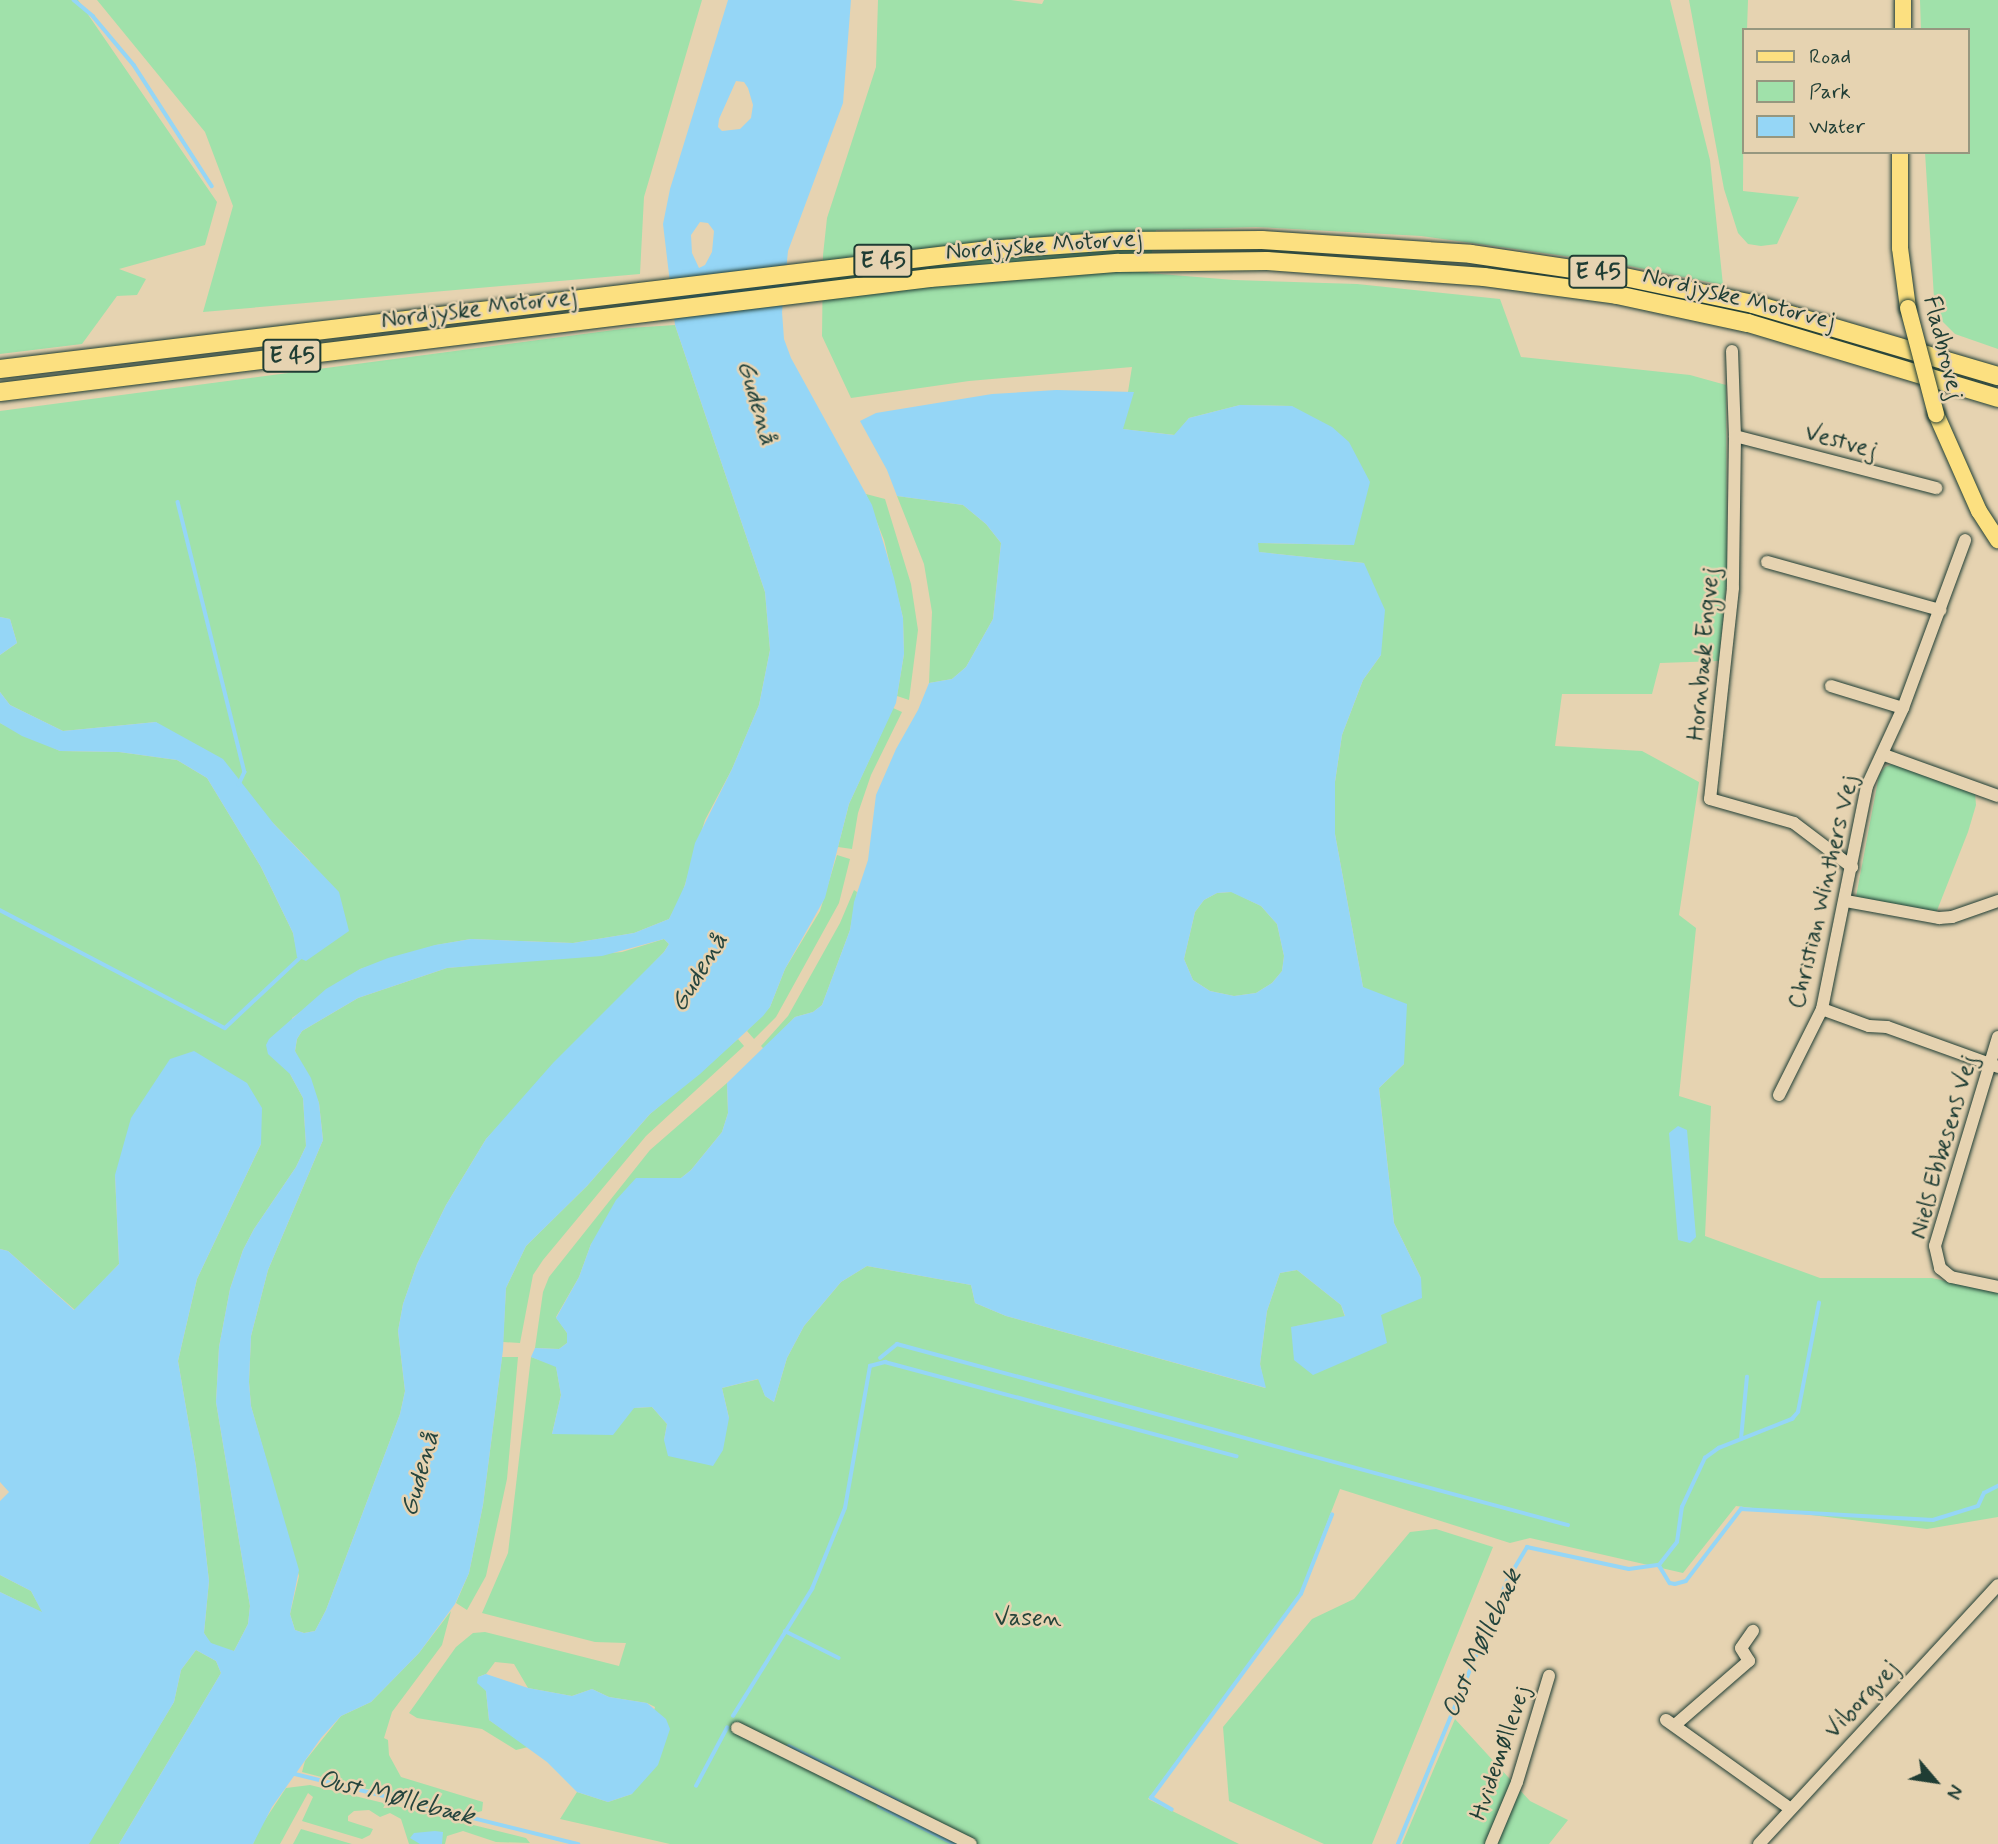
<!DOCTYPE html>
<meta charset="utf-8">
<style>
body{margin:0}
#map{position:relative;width:1998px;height:1844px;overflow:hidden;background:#e6d3b1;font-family:Mynerve,sans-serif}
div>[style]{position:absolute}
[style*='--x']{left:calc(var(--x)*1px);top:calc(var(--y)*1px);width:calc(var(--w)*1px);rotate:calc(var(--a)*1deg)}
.green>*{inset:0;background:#a0e1aa}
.water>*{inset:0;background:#95d6f6}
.stream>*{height:3.5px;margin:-1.75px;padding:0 1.75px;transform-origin:1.75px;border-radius:1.75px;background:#95d6f6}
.roads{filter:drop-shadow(0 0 2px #1f3d34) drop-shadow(0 0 2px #1f3d34)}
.minor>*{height:12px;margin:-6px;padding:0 6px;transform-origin:6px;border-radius:6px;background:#e6d3b1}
.major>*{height:16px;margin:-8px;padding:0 8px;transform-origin:8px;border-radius:8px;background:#fce080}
.highway>*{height:18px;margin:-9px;padding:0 9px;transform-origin:9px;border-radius:9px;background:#fce080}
.bridges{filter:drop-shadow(0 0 2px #1f3d34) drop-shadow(0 0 2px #1f3d34)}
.major-bridge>*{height:16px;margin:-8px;padding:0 8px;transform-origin:8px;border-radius:8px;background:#fce080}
span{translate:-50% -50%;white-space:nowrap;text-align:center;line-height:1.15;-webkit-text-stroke:5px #e6d3b1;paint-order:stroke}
.shield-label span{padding:2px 5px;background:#e6d3b1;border:2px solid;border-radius:5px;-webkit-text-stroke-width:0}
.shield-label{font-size:23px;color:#1f3d34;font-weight:700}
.street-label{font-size:24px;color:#1f3d34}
.park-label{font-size:24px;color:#25453a}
.water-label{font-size:26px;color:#25453e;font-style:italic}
.legend{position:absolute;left:1742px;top:28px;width:228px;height:126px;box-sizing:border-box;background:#e6d3b1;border:2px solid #96977f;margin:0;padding:9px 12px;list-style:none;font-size:21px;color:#1f3d34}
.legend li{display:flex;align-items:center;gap:14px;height:35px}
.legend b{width:35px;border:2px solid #96977f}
.north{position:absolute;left:1900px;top:1746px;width:70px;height:70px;-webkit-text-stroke:5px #e6d3b1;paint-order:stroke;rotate:119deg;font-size:19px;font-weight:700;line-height:28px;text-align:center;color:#1f3d34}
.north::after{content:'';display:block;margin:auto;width:24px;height:32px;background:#1f3d34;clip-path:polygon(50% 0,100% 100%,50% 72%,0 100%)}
</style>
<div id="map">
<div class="green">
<i style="clip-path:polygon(0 0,78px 0,217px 202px,205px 245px,119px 269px,146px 279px,137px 295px,117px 296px,82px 344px,0 354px)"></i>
<i style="clip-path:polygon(97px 0,702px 0,644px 197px,640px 274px,203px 312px,233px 206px,205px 132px)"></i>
<i style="clip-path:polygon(878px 0,1011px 0,1042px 4px,1044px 0,1670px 0,1710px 160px,1723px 285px,1615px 263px,1421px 236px,1256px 227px,1156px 230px,1148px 273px,1234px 280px,1357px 284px,1500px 299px,1521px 357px,1690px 375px,1726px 385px,1727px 577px,1719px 661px,1660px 663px,1652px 694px,1562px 694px,1555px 746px,1642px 751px,1699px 782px,1679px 915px,1696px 928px,1679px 1096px,1711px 1106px,1705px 1236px,1820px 1278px,1932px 1278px,1998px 1293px,1998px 1517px,1927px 1529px,1736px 1506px,1683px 1573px,1530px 1538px,1510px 1543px,1340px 1489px,1298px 1598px,1148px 1799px,1239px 1844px,670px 1844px,560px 1819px,577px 1792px,608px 1802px,632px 1794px,655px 1707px,647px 1703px,609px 1697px,592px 1689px,572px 1696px,528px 1688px,514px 1664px,495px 1662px,486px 1674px,478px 1677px,486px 1691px,489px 1720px,528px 1747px,516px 1750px,482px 1729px,417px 1718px,409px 1713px,456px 1647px,473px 1633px,485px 1632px,619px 1666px,626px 1643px,595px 1642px,482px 1613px,508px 1553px,531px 1357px,556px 1366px,561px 1395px,552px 1434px,634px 1408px,652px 1407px,667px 1424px,664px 1440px,729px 1418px,722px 1388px,759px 1379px,765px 1396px,774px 1402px,787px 1358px,804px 1326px,841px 1282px,867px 1266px,971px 1285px,975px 1303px,1006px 1316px,1265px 1388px,1260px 1364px,1267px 1311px,1280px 1273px,1297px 1270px,1341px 1305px,1345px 1317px,1291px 1327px,1381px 1315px,1421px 1278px,1394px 1223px,1379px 1088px,1404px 1064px,1363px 987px,1335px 834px,1335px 782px,1342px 735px,1363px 680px,1381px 655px,1364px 563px,1258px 552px,1258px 543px,1354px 545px,1292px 406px,1240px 405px,1189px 418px,1175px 435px,1122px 429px,1132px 367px,969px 381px,851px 398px,822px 336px,823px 255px,827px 218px,876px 67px)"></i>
<i style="clip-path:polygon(1689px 0,1748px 0,1747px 30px,1744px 30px,1743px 191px,1799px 197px,1777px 244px,1761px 246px,1748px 244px,1738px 233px,1724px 189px)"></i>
<i style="clip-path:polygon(1920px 0,1998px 0,1998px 349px,1955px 334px,1935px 314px,1925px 152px,1968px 152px,1968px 30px,1921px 30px)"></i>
<i style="clip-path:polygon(675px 325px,765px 592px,770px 650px,759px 705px,732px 769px,705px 820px,682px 894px,669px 919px,634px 933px,573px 943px,471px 939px,436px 945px,360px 969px,292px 1018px,290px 1074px,303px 1098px,306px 1146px,296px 1167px,254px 1229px,243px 1250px,230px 1289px,219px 1347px,216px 1402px,250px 1606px,248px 1624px,234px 1651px,226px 1650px,210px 1643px,204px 1633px,209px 1581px,196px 1466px,178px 1361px,197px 1279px,261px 1144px,115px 1175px,119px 1264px,75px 1310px,8px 1251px,0 1249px,0 723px,60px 751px,119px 752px,177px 760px,207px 778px,261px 867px,293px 933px,298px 957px,310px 861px,274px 824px,156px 722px,63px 731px,10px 705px,0 692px,0 655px,17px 643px,10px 619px,0 617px,0 411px,629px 328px)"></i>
<i style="clip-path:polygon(866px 494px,885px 499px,911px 584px,918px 630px,909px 700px,897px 696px,904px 654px,903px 618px,884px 540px)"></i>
<i style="clip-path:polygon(897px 496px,963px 505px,986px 524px,1001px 543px,993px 619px,966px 667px,952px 679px,929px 683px,932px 612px,924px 564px)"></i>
<i style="clip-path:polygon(893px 708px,902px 712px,871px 775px,858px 813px,852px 849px,838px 847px,849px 804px)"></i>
<i style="clip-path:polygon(1893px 764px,1975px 793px,1976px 805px,1968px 832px,1936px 913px,1856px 897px,1879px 775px,1885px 767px)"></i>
<i style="clip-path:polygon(837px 855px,850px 859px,839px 903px,776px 1017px,754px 1039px,747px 1031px,770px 1007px,785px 969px,820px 911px)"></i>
<i style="clip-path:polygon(854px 890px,857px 892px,850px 930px,822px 1005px,813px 1012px,795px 1017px,764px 1049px,761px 1046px,788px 1016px,840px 923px)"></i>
<i style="clip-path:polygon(1232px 892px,1261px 906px,1277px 924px,1284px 956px,1282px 971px,1272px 983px,1256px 993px,1234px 996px,1210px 991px,1193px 980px,1184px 959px,1195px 912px,1204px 900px,1217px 893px)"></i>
<i style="clip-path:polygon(664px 939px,669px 944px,664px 952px,486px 1139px,446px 1205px,417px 1264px,403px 1304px,398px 1331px,405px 1391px,400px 1414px,326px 1610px,315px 1631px,304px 1633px,295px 1630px,290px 1614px,299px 1576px,251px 1406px,249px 1382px,251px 1336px,268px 1270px,323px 1140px,319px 1103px,295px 1051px,297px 1039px,302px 1031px,358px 998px,447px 968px,622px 952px)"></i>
<i style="clip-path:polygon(738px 1039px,744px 1046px,646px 1136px,543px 1260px,533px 1275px,520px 1343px,503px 1342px,506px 1288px,526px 1246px,587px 1186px,650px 1114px)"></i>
<i style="clip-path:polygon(727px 1083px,728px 1113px,722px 1132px,691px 1170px,681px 1178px,667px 1179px,591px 1244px,579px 1277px,556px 1317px,567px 1333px,567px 1343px,559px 1349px,535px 1348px,543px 1292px,549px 1277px,650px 1150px)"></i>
<i style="clip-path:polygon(502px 1357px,518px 1357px,507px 1479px,486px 1576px,467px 1610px,456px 1603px,469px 1573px,483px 1505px)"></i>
<i style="clip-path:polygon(1436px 1529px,1493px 1547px,1372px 1844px,1324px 1844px,1229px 1801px,1223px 1727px,1312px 1619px,1354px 1599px,1410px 1532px)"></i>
<i style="clip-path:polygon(0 1575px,31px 1591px,43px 1613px,0 1592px)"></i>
<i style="clip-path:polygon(451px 1611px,442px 1645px,392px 1712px,384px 1738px,388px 1740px,389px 1755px,401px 1777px,483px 1802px,482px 1811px,467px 1815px,302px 1772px,305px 1761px,341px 1716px,371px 1702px,419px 1653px)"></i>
<i style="clip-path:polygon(196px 1650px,216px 1661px,221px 1673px,119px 1844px,88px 1844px,174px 1702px,181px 1670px)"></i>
<i style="clip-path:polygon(1455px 1719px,1530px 1801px,1568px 1820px,1549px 1844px,1402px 1844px)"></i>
<i style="clip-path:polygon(310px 1785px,526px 1838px,530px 1843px,496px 1842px,463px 1831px,447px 1836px,445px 1844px,409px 1844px,401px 1819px,390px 1813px,380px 1817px,369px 1810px,354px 1811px,348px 1816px,348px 1821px,373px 1829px,370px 1835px,362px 1839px,302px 1821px,313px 1797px,308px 1793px,280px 1844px,253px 1844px,261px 1826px,286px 1788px)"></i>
<i style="clip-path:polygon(301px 1829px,352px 1844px,293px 1844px)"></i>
</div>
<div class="water">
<i style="clip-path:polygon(evenodd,728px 0,851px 0,843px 103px,788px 251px,782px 312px,784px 339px,791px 358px,872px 505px,894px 578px,903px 618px,904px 654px,896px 703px,849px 804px,825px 898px,785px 969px,770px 1007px,763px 1016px,700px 1074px,650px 1114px,587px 1186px,526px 1246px,506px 1288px,503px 1350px,483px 1505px,469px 1573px,455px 1604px,419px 1653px,371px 1702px,341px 1716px,321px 1738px,272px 1807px,253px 1844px,119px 1844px,221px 1673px,216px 1661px,196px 1650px,181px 1670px,174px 1702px,89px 1844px,0 1844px,0 1592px,42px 1612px,31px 1591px,0 1575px,0 1501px,9px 1492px,0 1482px,0 1249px,8px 1251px,74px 1310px,119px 1264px,115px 1175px,131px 1118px,170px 1059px,194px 1051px,247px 1083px,262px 1108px,261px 1144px,197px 1279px,178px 1361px,196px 1466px,209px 1581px,204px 1633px,211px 1643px,234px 1651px,248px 1624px,250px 1606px,216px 1402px,219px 1347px,230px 1289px,243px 1250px,254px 1229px,296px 1167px,306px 1146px,303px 1098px,290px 1074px,268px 1054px,266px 1045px,269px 1039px,326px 989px,360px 969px,388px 958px,435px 945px,471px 939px,573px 943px,634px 933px,669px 919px,685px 885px,695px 843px,732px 769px,759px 705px,770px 650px,765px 592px,675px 325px,663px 224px,670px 189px,728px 0,736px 81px,744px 82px,748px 88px,753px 105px,751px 118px,740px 129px,722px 131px,718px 127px,719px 119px,736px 81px,728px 0,700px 222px,708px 223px,714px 231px,712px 252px,705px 265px,699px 268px,692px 253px,691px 235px,700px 222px,728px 0,664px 939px,669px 944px,664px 952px,553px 1063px,486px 1139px,446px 1205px,417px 1264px,403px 1304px,398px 1331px,405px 1391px,400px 1414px,326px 1610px,315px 1631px,304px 1633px,295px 1630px,290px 1614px,299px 1570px,251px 1406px,249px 1382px,251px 1336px,268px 1270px,323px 1140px,319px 1103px,311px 1078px,295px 1051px,297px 1039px,302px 1031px,358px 998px,447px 968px,602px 956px,664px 939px)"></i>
<i style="clip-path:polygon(evenodd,1056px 390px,1134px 392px,1123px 429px,1174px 435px,1189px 418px,1240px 405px,1292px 406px,1332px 427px,1349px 442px,1370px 482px,1354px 545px,1258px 543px,1259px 552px,1364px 563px,1385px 610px,1381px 655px,1363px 680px,1342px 735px,1335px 782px,1335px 834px,1363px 987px,1407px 1004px,1404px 1064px,1379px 1088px,1394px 1223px,1421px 1278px,1422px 1298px,1381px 1315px,1387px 1343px,1313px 1375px,1294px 1360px,1291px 1327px,1345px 1316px,1341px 1305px,1297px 1270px,1280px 1273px,1267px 1311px,1260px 1364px,1266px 1388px,1006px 1316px,975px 1303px,971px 1285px,867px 1266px,841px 1282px,804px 1326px,787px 1358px,774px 1402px,765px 1396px,758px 1379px,722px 1388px,729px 1418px,723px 1450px,713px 1466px,668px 1456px,664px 1440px,667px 1424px,652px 1407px,634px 1408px,613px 1435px,552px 1434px,561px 1395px,556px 1367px,531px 1357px,535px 1348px,559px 1349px,567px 1343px,567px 1333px,556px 1318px,579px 1277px,591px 1244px,616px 1200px,636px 1178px,681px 1178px,691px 1170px,722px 1132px,728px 1113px,727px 1083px,795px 1017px,813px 1012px,822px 1005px,850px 930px,854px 902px,868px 860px,876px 795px,896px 749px,918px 710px,929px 683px,952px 679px,966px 667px,993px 619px,1001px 543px,986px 524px,963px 505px,897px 496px,887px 470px,860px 421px,876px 413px,992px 394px,1056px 390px,1231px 892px,1261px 906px,1277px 924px,1284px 956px,1282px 971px,1272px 983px,1256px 993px,1234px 996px,1210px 991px,1193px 980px,1184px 959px,1195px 912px,1204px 900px,1217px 893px,1231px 892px)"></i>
<i style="clip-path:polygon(0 617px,10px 619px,17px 643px,0 655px)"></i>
<i style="clip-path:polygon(0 692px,10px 705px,63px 731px,156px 722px,223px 759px,274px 824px,339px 892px,349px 931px,306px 961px,297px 957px,293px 933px,261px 867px,207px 778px,177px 760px,119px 752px,60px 751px,22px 736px,0 723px)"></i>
<i style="clip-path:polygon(1678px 1126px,1687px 1130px,1696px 1237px,1690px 1243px,1678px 1240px,1669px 1133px)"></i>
<i style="clip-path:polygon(486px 1674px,528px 1688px,572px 1696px,592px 1689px,609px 1697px,647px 1703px,666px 1719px,670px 1729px,658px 1765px,632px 1794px,608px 1802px,577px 1792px,547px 1762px,489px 1720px,486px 1691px,477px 1683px,478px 1677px)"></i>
<i style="clip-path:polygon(435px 1831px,443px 1832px,442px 1844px,420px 1844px,410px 1838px,414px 1833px)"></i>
</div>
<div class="stream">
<i style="--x:74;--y:0;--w:25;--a:40"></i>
<i style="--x:93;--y:16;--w:64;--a:50.1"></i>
<i style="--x:134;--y:65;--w:144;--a:57.2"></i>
<i style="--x:178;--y:502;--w:278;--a:76.1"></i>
<i style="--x:245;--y:772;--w:14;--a:115"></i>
<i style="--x:0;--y:910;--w:254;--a:27.7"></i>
<i style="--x:225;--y:1028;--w:105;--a:-43.1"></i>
<i style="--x:880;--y:1358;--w:22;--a:-39"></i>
<i style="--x:897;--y:1344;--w:695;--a:15.1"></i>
<i style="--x:1741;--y:1439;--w:62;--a:-84.5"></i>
<i style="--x:1659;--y:1565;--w:29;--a:-52"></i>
<i style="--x:1677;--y:1542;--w:35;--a:-82"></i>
<i style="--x:1682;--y:1507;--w:54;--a:-64.9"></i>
<i style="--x:1705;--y:1458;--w:17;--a:-36"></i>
<i style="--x:1719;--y:1448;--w:79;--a:-21.7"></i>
<i style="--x:1792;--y:1419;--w:9;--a:-49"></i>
<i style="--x:1798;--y:1412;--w:111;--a:-79.1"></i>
<i style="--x:785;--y:1631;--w:60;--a:26.6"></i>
<i style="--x:733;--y:1716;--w:150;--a:-58.1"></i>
<i style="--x:812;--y:1589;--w:87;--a:-67.8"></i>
<i style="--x:845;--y:1508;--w:144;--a:-80"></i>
<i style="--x:870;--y:1366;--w:16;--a:-15"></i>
<i style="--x:885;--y:1362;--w:364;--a:15"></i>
<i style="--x:789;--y:1746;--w:124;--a:26.8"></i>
<i style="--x:291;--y:1773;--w:296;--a:13.9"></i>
<i style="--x:696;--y:1786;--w:66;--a:-61.9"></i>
<i style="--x:848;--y:1790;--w:18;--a:27"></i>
<i style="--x:879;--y:1806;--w:85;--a:26.6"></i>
<i style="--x:1172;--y:1810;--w:24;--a:-150"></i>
<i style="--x:1151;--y:1798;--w:253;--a:-53.7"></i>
<i style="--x:1301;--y:1594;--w:85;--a:-68.6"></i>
<i style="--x:1398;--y:1844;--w:287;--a:-67.5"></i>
<i style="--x:1508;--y:1579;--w:37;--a:-59"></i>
<i style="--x:1527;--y:1547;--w:104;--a:12.2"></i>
<i style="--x:1629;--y:1569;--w:30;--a:-8"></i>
<i style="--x:1659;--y:1565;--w:21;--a:59"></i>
<i style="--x:1670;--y:1583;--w:5;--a:11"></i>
<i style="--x:1675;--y:1584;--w:11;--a:-15"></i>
<i style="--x:1686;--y:1581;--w:91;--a:-52.6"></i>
<i style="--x:1741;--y:1509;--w:192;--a:3.3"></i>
<i style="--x:1933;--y:1520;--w:47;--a:-17.3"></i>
<i style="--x:1978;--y:1506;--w:14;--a:-65"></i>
<i style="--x:1984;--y:1493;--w:16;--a:-27"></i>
</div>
<div class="roads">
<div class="minor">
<i style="--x:1732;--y:351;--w:85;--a:88"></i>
<i style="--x:1735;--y:436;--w:152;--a:90.8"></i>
<i style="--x:1733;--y:588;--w:212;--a:96.2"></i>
<i style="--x:1710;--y:799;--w:87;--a:15.9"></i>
<i style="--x:1794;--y:823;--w:73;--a:37.2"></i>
<i style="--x:1735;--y:436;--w:208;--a:14.5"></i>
<i style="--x:1767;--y:562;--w:180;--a:15.5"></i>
<i style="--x:1831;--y:686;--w:75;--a:17"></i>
<i style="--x:1884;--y:755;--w:121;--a:19.8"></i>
<i style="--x:1846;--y:901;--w:95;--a:10.4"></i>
<i style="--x:1939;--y:918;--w:13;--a:-4"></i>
<i style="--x:1952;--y:917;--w:49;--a:-19.2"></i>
<i style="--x:1822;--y:1009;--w:50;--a:19.9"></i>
<i style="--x:1869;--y:1026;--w:18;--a:3"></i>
<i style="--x:1887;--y:1027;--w:118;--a:19.8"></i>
<i style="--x:1998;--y:1037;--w:218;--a:106.8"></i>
<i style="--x:1935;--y:1246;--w:23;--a:77"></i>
<i style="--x:1940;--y:1268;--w:14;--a:39"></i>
<i style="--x:1951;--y:1277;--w:48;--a:12"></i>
<i style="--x:1779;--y:1095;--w:96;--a:-63.4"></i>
<i style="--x:1822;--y:1009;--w:227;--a:-78.6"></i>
<i style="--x:1867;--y:786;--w:86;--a:-65.2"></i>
<i style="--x:1903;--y:708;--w:179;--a:-69.7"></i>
<i style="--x:1666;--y:1720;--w:153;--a:35.5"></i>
<i style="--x:1675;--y:1725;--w:98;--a:-40.9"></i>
<i style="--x:1749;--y:1661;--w:15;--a:-122"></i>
<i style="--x:1741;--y:1648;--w:21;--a:-55"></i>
<i style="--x:737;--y:1728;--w:261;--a:26.4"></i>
<i style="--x:1491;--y:1844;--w:67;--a:-67.2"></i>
<i style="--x:1517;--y:1782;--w:111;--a:-73.2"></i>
<i style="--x:1759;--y:1844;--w:352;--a:-47.3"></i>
</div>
<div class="major">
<i style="--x:1903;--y:30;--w:30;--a:-90"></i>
<i style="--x:1900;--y:152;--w:96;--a:90"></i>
<i style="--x:1900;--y:248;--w:61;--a:82.4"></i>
<i style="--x:1936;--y:414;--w:106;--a:66.1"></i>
<i style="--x:1979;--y:511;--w:35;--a:57"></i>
</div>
<div class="highway">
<i style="--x:0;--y:369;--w:994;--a:-6.87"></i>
<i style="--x:987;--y:250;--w:130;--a:-4"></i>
<i style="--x:1117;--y:241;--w:145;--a:-0.4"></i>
<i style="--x:1262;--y:240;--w:209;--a:3.8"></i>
<i style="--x:1471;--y:254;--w:151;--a:8.4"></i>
<i style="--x:1620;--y:276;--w:136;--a:11.9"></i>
<i style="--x:1753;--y:304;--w:255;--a:16.4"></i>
<i style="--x:0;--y:392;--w:937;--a:-6.99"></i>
<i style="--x:930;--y:278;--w:189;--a:-4.6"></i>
<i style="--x:1118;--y:263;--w:149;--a:-0.8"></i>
<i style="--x:1267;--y:261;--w:218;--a:4.2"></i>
<i style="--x:1484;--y:277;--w:134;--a:7.7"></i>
<i style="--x:1617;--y:295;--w:134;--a:12.1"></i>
<i style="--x:1748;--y:323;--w:261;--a:16.7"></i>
</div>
</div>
<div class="bridges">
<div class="major-bridge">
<i style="--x:1908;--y:308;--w:110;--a:75.2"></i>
</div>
</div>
<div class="shield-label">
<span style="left:883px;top:261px">E 45</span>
<span style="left:1598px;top:272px">E 45</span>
<span style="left:292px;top:356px">E 45</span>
</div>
<div class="street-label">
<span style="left:1044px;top:246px;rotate:-4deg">Nordjyske Motorvej</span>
<span style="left:1739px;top:299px;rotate:14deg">Nordjyske Motorvej</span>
<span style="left:479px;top:309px;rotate:-7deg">Nordjyske Motorvej</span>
<span style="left:1943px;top:348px;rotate:76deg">Fladbrovej</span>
<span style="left:1841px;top:442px;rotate:15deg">Vestvej</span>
<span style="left:1704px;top:654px;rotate:-85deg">Hornbæk Engvej</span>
<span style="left:1824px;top:892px;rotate:-77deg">Christian Winthers Vej</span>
<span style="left:1944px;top:1147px;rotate:-74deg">Niels Ebbesens Vej</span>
<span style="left:1862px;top:1700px;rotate:-47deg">Viborgvej</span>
<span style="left:1501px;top:1753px;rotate:-71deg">Hvidemøllevej</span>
</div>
<div class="park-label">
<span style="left:1028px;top:1619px">Vasen</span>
</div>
<div class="water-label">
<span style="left:756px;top:403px;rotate:73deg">Gudenå</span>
<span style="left:700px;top:973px;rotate:-59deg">Gudenå</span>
<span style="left:421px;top:1474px;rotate:-75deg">Gudenå</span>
<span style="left:1483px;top:1644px;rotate:-66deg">Oust Møllebæk</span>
<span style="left:396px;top:1799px;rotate:14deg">Oust Møllebæk</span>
</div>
<ul class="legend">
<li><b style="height:9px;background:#fce080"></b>Road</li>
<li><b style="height:19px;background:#a0e1aa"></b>Park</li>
<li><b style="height:19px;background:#95d6f6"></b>Water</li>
</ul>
<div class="north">N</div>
</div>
